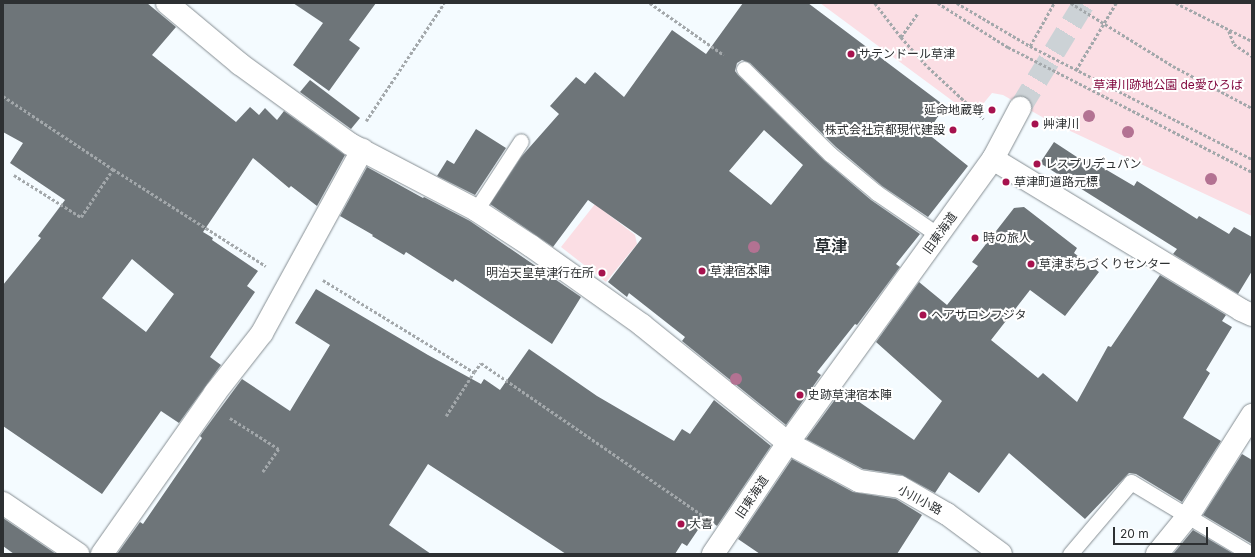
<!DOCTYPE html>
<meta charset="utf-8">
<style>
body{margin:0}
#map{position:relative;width:1255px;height:557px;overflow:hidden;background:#f4fbff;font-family:Inter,"Noto Sans JP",sans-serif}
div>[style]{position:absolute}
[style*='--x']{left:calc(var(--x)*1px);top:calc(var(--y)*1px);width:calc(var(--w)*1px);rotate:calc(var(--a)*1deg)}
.green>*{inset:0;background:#fbdee4}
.building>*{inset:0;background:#6e7579}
.minor-tunnel>*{height:22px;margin-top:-11px;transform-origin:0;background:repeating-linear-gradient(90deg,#ccd2d6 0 22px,transparent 0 33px)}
.path>*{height:2.5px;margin-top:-1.25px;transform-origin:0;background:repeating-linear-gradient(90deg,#a3a8ab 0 3px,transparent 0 5px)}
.roads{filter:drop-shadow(0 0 1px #868e93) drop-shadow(0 0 1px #868e93)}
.service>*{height:15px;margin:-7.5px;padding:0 7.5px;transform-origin:7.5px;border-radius:7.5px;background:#fff}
.minor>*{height:22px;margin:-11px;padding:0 11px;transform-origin:11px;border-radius:11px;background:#fff}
.trees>*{width:12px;height:12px;margin:-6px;border-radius:50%;background:#b37292}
.dots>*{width:11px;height:11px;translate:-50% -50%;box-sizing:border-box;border:2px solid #fff;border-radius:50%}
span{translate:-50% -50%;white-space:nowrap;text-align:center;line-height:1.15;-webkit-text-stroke:4px #fff;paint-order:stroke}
.poi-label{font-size:12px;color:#2d3032}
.left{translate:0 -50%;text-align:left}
.right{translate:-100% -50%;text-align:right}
.park-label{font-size:12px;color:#7e0138}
.street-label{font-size:12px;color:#2d3032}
.district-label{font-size:16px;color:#282e32;font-weight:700}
.frame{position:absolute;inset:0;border:4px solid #2d3032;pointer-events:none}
.scale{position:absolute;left:1113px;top:527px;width:95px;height:18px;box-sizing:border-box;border:2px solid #2d3032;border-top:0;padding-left:5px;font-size:12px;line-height:14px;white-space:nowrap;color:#2d3032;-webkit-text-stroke:3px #fff;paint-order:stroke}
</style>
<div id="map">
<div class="green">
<i style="clip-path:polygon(820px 3px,1252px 3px,1252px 216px,1051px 122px,1003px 95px,992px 93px,973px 116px)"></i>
<i style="clip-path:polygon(595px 204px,635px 235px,637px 244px,606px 282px,561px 247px)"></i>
</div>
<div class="building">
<i style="clip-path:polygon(evenodd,3px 3px,147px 3px,176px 27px,152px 55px,236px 122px,250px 107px,259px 115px,265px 108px,277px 120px,284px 111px,345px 155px,317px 206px,291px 186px,289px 188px,253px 158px,203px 232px,213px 238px,212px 240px,258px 271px,247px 286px,255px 292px,210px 357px,221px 365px,179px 423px,161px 411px,102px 494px,3px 426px,3px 285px,41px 238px,38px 236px,65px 200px,10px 163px,23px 143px,3px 132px,3px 3px,132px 259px,174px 294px,146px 332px,102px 298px,132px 259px)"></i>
<i style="clip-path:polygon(293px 3px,376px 3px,349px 40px,360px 48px,329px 91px,293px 65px,323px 23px)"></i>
<i style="clip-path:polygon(evenodd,743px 3px,808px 3px,945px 106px,927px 133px,968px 166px,928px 217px,882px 186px,836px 147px,750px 63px,742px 60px,737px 63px,735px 71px,738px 75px,824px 160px,871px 200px,920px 234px,896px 264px,900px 267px,857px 325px,855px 324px,817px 372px,821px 375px,786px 425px,682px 341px,685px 337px,629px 293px,627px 297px,608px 282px,642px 238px,588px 200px,553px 247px,490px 204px,521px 157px,559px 114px,550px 106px,576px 77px,585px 84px,595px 72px,624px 97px,672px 30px,706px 54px,743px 3px,764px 130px,803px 165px,771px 205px,729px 171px,764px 130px)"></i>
<i style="clip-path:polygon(310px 80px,360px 118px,351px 129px,300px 92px)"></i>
<i style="clip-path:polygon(476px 129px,506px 148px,475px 195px,437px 176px,447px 160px,454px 164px)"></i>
<i style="clip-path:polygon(1054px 142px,1086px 163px,1088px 159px,1134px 186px,1137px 181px,1197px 219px,1199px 216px,1229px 234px,1234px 227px,1252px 237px,1252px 271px,1238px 294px,1173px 254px,1177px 249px,1040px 163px)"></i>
<i style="clip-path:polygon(367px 167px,423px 198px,424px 197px,470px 221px,581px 297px,552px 344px,455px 279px,453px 282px,406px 252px,404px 255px,372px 236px,373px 235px,340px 216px)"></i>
<i style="clip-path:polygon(1024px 207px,1077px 248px,1074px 253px,1099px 272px,1065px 316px,1030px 290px,991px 340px,1038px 378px,1043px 373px,1077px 402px,1108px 346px,1111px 347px,1160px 275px,1226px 315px,1222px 321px,1232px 327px,1206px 370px,1210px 373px,1183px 418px,1221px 441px,1182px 502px,1136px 474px,1129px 473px,1085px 519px,1009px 453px,979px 493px,949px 472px,935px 493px,902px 475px,863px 469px,806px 439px,842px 390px,914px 440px,942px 401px,876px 342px,919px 282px,947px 305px,978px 266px,972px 262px,1014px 208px)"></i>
<i style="clip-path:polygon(316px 289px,428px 355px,481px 384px,484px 379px,500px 390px,529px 349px,597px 396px,674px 441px,682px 429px,690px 434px,714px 400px,771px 446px,717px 526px,706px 518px,687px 546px,682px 543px,675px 554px,566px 554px,428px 464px,389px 525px,431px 554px,117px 554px,140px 522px,143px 524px,202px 438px,200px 436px,242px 379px,290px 411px,330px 345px,295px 323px)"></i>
<i style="clip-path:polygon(1242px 454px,1252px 460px,1252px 544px,1203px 515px)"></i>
<i style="clip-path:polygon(792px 459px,853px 492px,896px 499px,922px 515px,897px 554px,760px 554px,738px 539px)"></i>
<i style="clip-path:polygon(3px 518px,56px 554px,14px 554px,3px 546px)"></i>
<i style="clip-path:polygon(1193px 530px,1234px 554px,1173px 554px)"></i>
</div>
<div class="minor-tunnel">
<i style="--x:1020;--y:108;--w:123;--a:-58.6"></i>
</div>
<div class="path">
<i style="--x:650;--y:3;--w:90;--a:35.1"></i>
<i style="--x:875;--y:3;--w:43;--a:52.6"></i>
<i style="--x:901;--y:37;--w:40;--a:48"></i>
<i style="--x:928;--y:67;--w:76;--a:42.9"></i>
<i style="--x:938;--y:3;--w:83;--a:32.2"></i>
<i style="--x:1008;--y:47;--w:274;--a:27.1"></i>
<i style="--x:957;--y:3;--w:85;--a:30.5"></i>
<i style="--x:1030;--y:46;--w:249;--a:27"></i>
<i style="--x:1071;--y:3;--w:120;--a:31.7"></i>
<i style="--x:1173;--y:66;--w:89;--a:28"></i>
<i style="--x:1176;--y:3;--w:85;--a:26.6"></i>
<i style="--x:1229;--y:31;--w:14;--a:69"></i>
<i style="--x:1234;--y:44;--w:22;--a:34"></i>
<i style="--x:901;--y:37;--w:29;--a:-55"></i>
<i style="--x:1030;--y:46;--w:49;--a:-60.8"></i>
<i style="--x:1076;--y:70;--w:78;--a:-59.2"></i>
<i style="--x:3;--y:96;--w:132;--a:33.6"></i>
<i style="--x:113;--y:169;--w:181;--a:32.4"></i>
<i style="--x:366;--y:121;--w:141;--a:-56.5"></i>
<i style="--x:14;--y:175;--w:79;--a:32.1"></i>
<i style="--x:81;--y:217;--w:58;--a:-56.3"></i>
<i style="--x:323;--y:280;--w:177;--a:31.4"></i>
<i style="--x:474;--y:372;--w:11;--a:-52"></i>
<i style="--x:481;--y:363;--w:272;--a:34.5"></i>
<i style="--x:446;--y:416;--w:52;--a:-57.5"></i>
<i style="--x:230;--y:418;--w:58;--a:32.3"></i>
<i style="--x:279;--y:449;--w:28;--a:125"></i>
</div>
<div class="roads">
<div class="service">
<i style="--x:744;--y:69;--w:121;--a:44.7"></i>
<i style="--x:830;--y:154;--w:61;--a:39.7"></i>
<i style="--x:877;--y:193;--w:74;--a:34.5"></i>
<i style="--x:476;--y:210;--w:82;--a:-56.9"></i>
<i style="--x:1070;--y:554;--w:94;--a:-49.7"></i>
<i style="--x:1131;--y:482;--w:140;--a:31"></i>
</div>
<div class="minor">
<i style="--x:167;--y:3;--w:95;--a:39.9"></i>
<i style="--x:240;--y:64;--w:136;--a:36"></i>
<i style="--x:350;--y:144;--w:142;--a:27.6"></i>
<i style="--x:476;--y:210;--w:66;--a:33.2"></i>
<i style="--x:531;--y:246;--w:136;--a:35.4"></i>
<i style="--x:642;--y:325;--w:188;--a:38.9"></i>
<i style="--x:788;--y:443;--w:81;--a:28.2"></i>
<i style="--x:859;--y:481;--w:41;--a:8.3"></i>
<i style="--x:900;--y:487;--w:54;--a:29.9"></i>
<i style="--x:947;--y:514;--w:67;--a:36.5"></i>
<i style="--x:993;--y:159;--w:290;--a:31.3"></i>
<i style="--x:1241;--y:310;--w:12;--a:24"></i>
<i style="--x:3;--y:503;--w:91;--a:34.2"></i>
<i style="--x:102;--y:554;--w:197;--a:-54.9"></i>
<i style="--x:215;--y:393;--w:76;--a:-51.9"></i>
<i style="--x:262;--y:333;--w:209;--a:-61.3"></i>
<i style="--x:713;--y:554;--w:134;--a:-56"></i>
<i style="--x:788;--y:443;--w:350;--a:-54.2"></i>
<i style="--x:993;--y:159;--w:58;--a:-62.1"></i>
<i style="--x:1157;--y:554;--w:49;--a:-50.8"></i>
<i style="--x:1188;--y:516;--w:120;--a:-57.6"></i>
</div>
</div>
<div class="trees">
<i style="left:1089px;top:116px"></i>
<i style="left:1128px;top:132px"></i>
<i style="left:1211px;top:179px"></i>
<i style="left:754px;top:247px"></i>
<i style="left:736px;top:379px"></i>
</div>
<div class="dots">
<i style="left:851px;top:54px;background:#a6124e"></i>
<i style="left:992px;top:110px;background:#a6124e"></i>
<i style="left:1035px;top:124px;background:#a6124e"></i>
<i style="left:953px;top:130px;background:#a6124e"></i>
<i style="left:1037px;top:164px;background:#a6124e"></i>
<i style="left:1006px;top:182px;background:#a6124e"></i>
<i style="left:975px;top:238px;background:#a6124e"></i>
<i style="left:1031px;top:264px;background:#a6124e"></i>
<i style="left:702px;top:271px;background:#a6124e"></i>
<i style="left:602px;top:273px;background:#a6124e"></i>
<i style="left:923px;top:315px;background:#a6124e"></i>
<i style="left:800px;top:395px;background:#a6124e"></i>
<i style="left:681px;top:524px;background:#a6124e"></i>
</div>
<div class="poi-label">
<span class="left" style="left:859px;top:54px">サテンドール草津</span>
<span class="right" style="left:984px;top:110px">延命地蔵尊</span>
<span class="left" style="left:1043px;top:124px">艸津川</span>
<span class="right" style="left:945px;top:130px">株式会社京都現代建設</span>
<span class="left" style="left:1045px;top:164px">レスプリデュパン</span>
<span class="left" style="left:1014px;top:182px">草津町道路元標</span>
<span class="left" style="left:983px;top:238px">時の旅人</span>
<span class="left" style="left:1039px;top:264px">草津まちづくりセンター</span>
<span class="left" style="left:710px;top:271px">草津宿本陣</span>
<span class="right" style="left:594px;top:273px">明治天皇草津行在所</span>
<span class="left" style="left:931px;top:315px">ヘアサロンフジタ</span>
<span class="left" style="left:808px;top:395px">史跡草津宿本陣</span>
<span class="left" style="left:689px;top:524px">大喜</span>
</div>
<div class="park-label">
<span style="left:1168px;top:85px">草津川跡地公園 de愛ひろば</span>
</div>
<div class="street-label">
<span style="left:940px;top:233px;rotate:-54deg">旧東海道</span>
<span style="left:752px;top:497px;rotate:-56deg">旧東海道</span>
<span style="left:920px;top:500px;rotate:28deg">小川小路</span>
</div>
<div class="district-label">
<span style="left:831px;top:246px">草津</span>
</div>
<div class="frame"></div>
<div class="scale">20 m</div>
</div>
